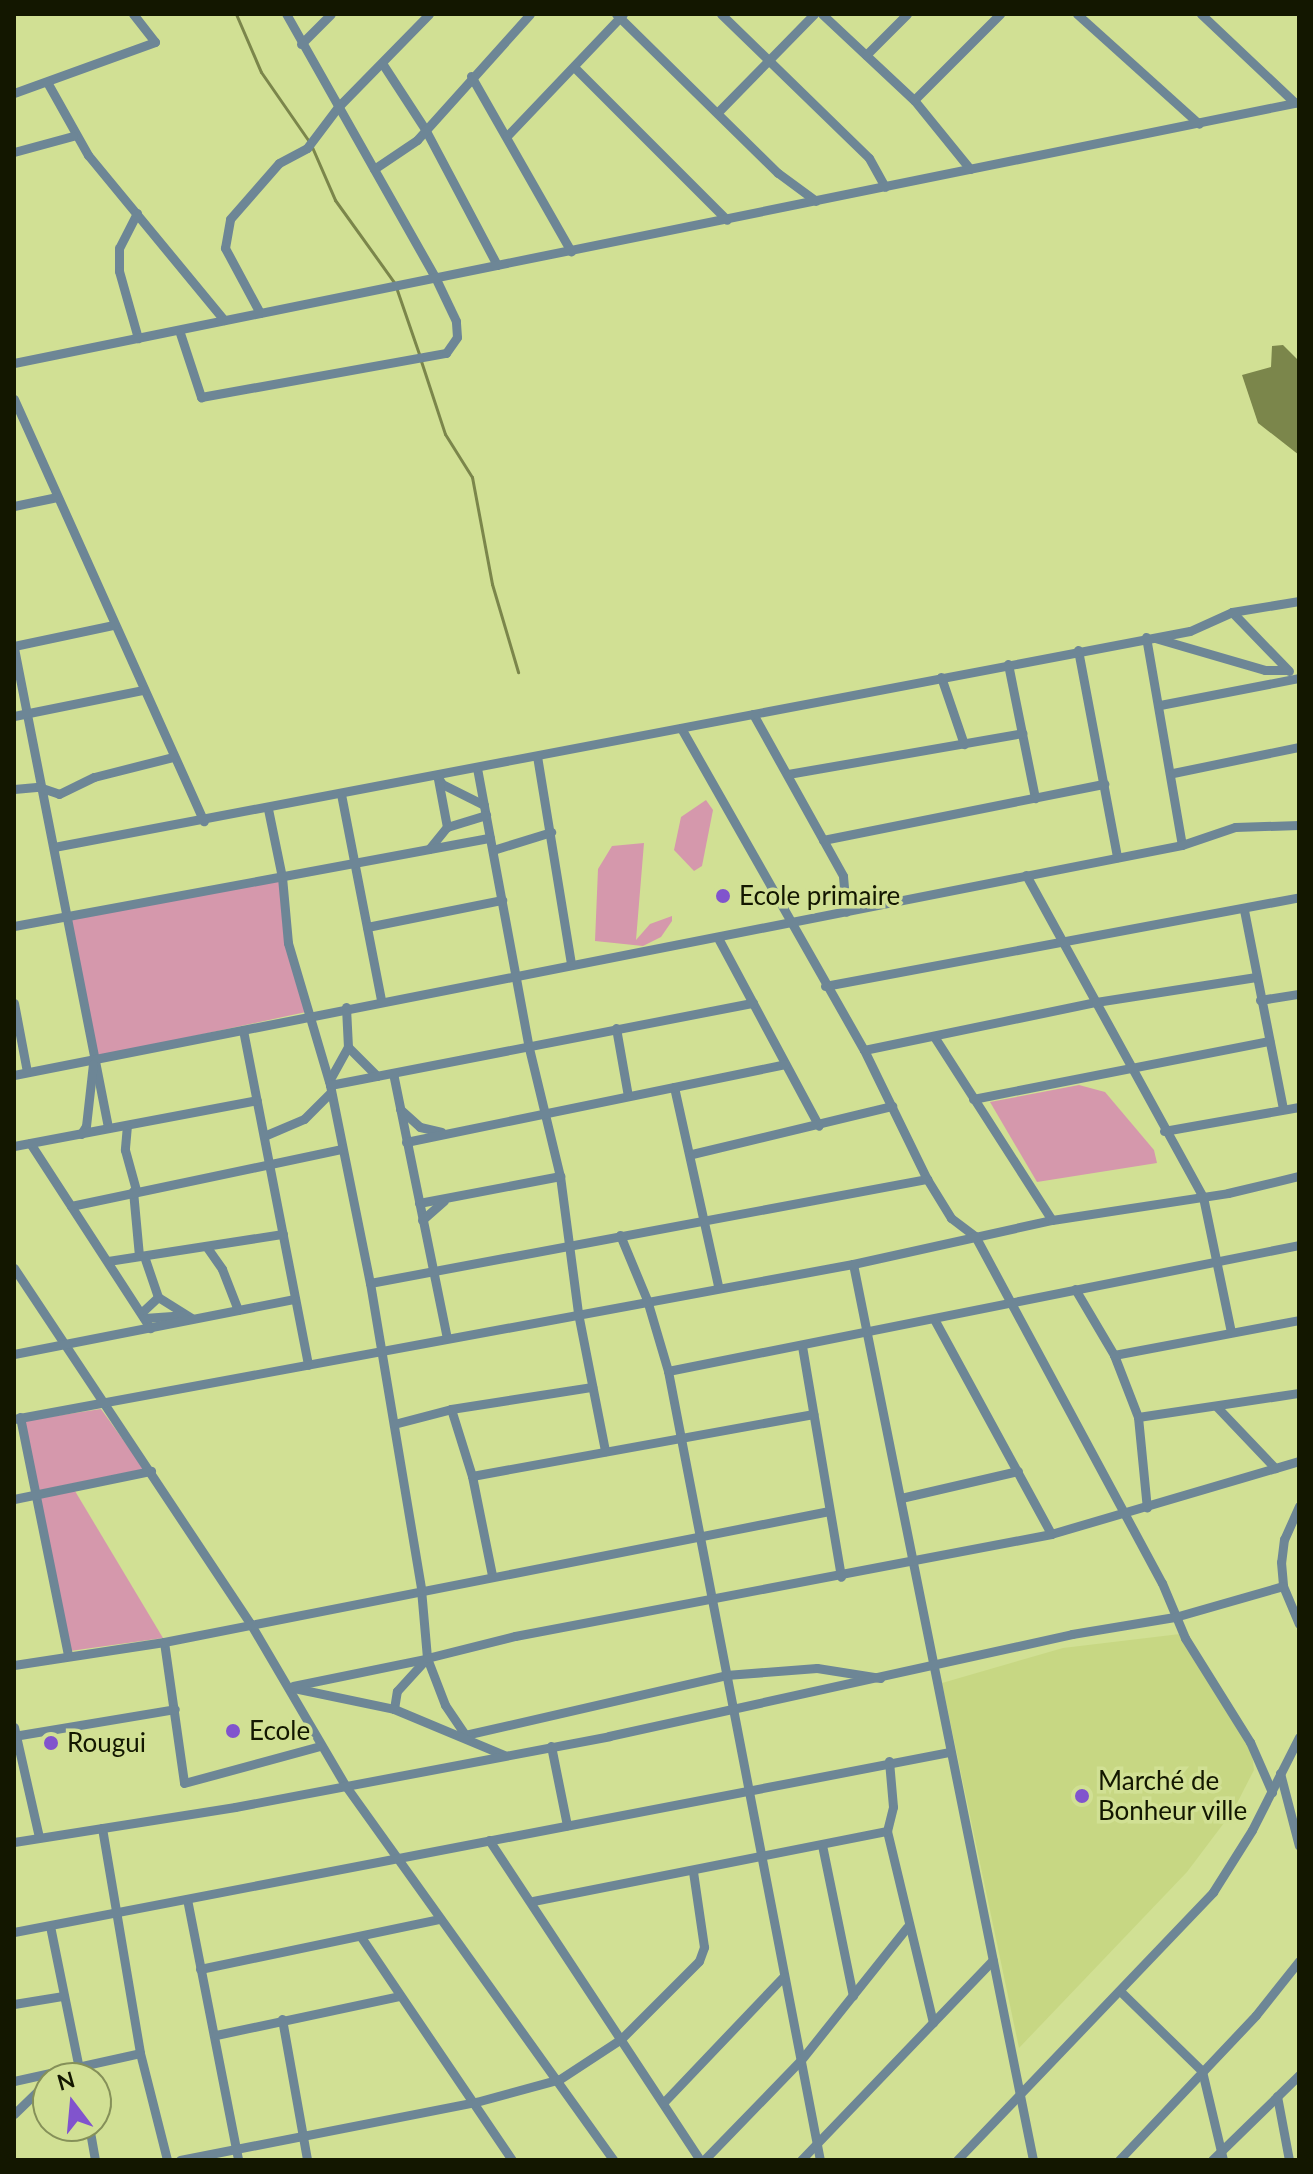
<!DOCTYPE html>
<meta charset="utf-8">
<style>
body{margin:0}
#map{position:relative;width:1313px;height:2174px;overflow:hidden;background:#d1e094;font-family:Lato,sans-serif}
div>[style]{position:absolute}
[style*='--x']{left:calc(var(--x)*1px);top:calc(var(--y)*1px);width:calc(var(--w)*1px);rotate:calc(var(--a)*1deg)}
.built>*{inset:0;background:#c7d783}
.green>*{inset:0;background:#d598ac}
.water>*{inset:0;background:#7b864b}
.stream>*{height:3px;margin:-1.5px;padding:0 1.5px;transform-origin:1.5px;border-radius:1.5px;background:#7b864b}
.minor>*{height:9px;margin:-4.5px;padding:0 4.5px;transform-origin:4.5px;border-radius:4.5px;background:#6d8696}
.dots>*{width:22px;height:22px;translate:-50% -50%;box-sizing:border-box;border:4px solid #d1e094;border-radius:50%}
span{translate:-50% -50%;white-space:nowrap;text-align:center;line-height:1.15;-webkit-text-stroke:7px #d1e094;paint-order:stroke}
.poi-label{font-size:26px;color:#131700}
.left{translate:0 -50%;text-align:left}
.frame{position:absolute;inset:0;border:16px solid #131700;pointer-events:none}
.north{position:absolute;left:32px;top:2062px;width:80px;height:80px;box-sizing:border-box;background:#d1e094;border:2px solid #859059;border-radius:50%;rotate:344deg;font-size:22px;font-weight:700;line-height:32px;text-align:center;color:#131700}
.north::after{content:'';display:block;margin:auto;width:28px;height:36px;background:#8154cd;clip-path:polygon(50% 0,100% 100%,50% 72%,0 100%)}
</style>
<div id="map">
<div class="built">
<i style="clip-path:polygon(1180px 1634px,1251px 1745px,1254px 1770px,1233px 1811px,1187px 1872px,1019px 2048px,942px 1683px,1063px 1648px)"></i>
</div>
<div class="green">
<i style="clip-path:polygon(706px 800px,713px 810px,702px 866px,694px 871px,674px 850px,681px 817px)"></i>
<i style="clip-path:polygon(644px 843px,636px 940px,650px 924px,672px 916px,672px 921px,661px 937px,643px 946px,595px 941px,598px 869px,612px 846px)"></i>
<i style="clip-path:polygon(279px 880px,306px 1012px,96px 1057px,71px 920px)"></i>
<i style="clip-path:polygon(1079px 1085px,1105px 1092px,1154px 1150px,1157px 1163px,1037px 1182px,990px 1102px)"></i>
<i style="clip-path:polygon(101px 1409px,144px 1469px,36px 1491px,23px 1421px)"></i>
<i style="clip-path:polygon(75px 1491px,163px 1638px,70px 1651px,37px 1499px)"></i>
</div>
<div class="water">
<i style="clip-path:polygon(1283px 345px,1299px 361px,1299px 455px,1258px 423px,1242px 375px,1271px 367px,1272px 346px)"></i>
</div>
<div class="stream">
<i style="--x:236;--y:14;--w:63;--a:66.7"></i>
<i style="--x:261;--y:72;--w:83;--a:55.3"></i>
<i style="--x:312;--y:147;--w:58;--a:66.5"></i>
<i style="--x:335;--y:200;--w:101;--a:54.3"></i>
<i style="--x:397;--y:290;--w:68;--a:71"></i>
<i style="--x:421;--y:361;--w:77;--a:71.8"></i>
<i style="--x:445;--y:434;--w:51;--a:57.9"></i>
<i style="--x:472;--y:477;--w:109;--a:79.4"></i>
<i style="--x:492;--y:584;--w:92;--a:73.5"></i>
</div>
<div class="minor">
<i style="--x:616;--y:14;--w:227;--a:44.5"></i>
<i style="--x:778;--y:173;--w:47;--a:36.4"></i>
<i style="--x:721;--y:14;--w:206;--a:44.2"></i>
<i style="--x:869;--y:158;--w:33;--a:61"></i>
<i style="--x:822;--y:14;--w:126;--a:43.1"></i>
<i style="--x:914;--y:100;--w:89;--a:50.9"></i>
<i style="--x:1077;--y:14;--w:164;--a:42"></i>
<i style="--x:1201;--y:14;--w:129;--a:43.4"></i>
<i style="--x:301;--y:44;--w:42;--a:-45"></i>
<i style="--x:866;--y:55;--w:58;--a:-45"></i>
<i style="--x:382;--y:63;--w:79;--a:56.9"></i>
<i style="--x:425;--y:129;--w:154;--a:62.1"></i>
<i style="--x:574;--y:67;--w:216;--a:45"></i>
<i style="--x:471;--y:76;--w:202;--a:60.3"></i>
<i style="--x:47;--y:82;--w:84;--a:60.7"></i>
<i style="--x:88;--y:155;--w:214;--a:50.5"></i>
<i style="--x:14;--y:93;--w:150;--a:-19.9"></i>
<i style="--x:155;--y:42;--w:36;--a:-128"></i>
<i style="--x:914;--y:100;--w:122;--a:-45"></i>
<i style="--x:719;--y:111;--w:136;--a:-45.6"></i>
<i style="--x:507;--y:136;--w:168;--a:-46.4"></i>
<i style="--x:14;--y:152;--w:61;--a:-15.2"></i>
<i style="--x:374;--y:169;--w:52;--a:-34"></i>
<i style="--x:417;--y:140;--w:169;--a:-48.1"></i>
<i style="--x:137;--y:213;--w:39;--a:117"></i>
<i style="--x:119;--y:248;--w:23;--a:90"></i>
<i style="--x:119;--y:271;--w:70;--a:74.2"></i>
<i style="--x:260;--y:313;--w:74;--a:-118.3"></i>
<i style="--x:225;--y:248;--w:29;--a:-80"></i>
<i style="--x:230;--y:219;--w:74;--a:-48.8"></i>
<i style="--x:279;--y:163;--w:32;--a:-28"></i>
<i style="--x:307;--y:148;--w:51;--a:-52.9"></i>
<i style="--x:338;--y:107;--w:130;--a:-45.6"></i>
<i style="--x:179;--y:330;--w:71;--a:71.8"></i>
<i style="--x:201;--y:397;--w:249;--a:-10.2"></i>
<i style="--x:446;--y:353;--w:19;--a:-55"></i>
<i style="--x:457;--y:337;--w:16;--a:-94"></i>
<i style="--x:456;--y:321;--w:49;--a:-115.5"></i>
<i style="--x:435;--y:277;--w:302;--a:-119.5"></i>
<i style="--x:14;--y:363;--w:1311;--a:-11.48"></i>
<i style="--x:14;--y:399;--w:463;--a:65.8"></i>
<i style="--x:14;--y:506;--w:44;--a:-11.8"></i>
<i style="--x:1232;--y:612;--w:82;--a:46"></i>
<i style="--x:1146;--y:637;--w:211;--a:80.2"></i>
<i style="--x:1155;--y:638;--w:115;--a:16.2"></i>
<i style="--x:1265;--y:670;--w:22;--a:0"></i>
<i style="--x:14;--y:646;--w:102;--a:-11.9"></i>
<i style="--x:14;--y:648;--w:489;--a:78.9"></i>
<i style="--x:1078;--y:650;--w:211;--a:79.3"></i>
<i style="--x:1008;--y:664;--w:137;--a:78.6"></i>
<i style="--x:941;--y:677;--w:71;--a:71.1"></i>
<i style="--x:1160;--y:705;--w:142;--a:-11"></i>
<i style="--x:753;--y:714;--w:185;--a:60.9"></i>
<i style="--x:843;--y:876;--w:36;--a:85"></i>
<i style="--x:14;--y:716;--w:132;--a:-11.4"></i>
<i style="--x:681;--y:728;--w:370;--a:60.4"></i>
<i style="--x:864;--y:1050;--w:144;--a:64"></i>
<i style="--x:927;--y:1179;--w:46;--a:58.4"></i>
<i style="--x:951;--y:1218;--w:30;--a:37"></i>
<i style="--x:975;--y:1236;--w:394;--a:61.7"></i>
<i style="--x:1162;--y:1583;--w:60;--a:67.3"></i>
<i style="--x:1185;--y:1638;--w:123;--a:58"></i>
<i style="--x:1250;--y:1742;--w:55;--a:66.3"></i>
<i style="--x:537;--y:756;--w:210;--a:80.7"></i>
<i style="--x:477;--y:768;--w:281;--a:79.5"></i>
<i style="--x:528;--y:1044;--w:136;--a:76.4"></i>
<i style="--x:560;--y:1176;--w:138;--a:82.5"></i>
<i style="--x:578;--y:1313;--w:141;--a:78.9"></i>
<i style="--x:1173;--y:773;--w:129;--a:-11.7"></i>
<i style="--x:788;--y:774;--w:238;--a:-9.9"></i>
<i style="--x:437;--y:776;--w:9;--a:58"></i>
<i style="--x:442;--y:784;--w:47;--a:26.6"></i>
<i style="--x:438;--y:779;--w:49;--a:79.4"></i>
<i style="--x:14;--y:789;--w:25;--a:-5"></i>
<i style="--x:39;--y:787;--w:21;--a:19"></i>
<i style="--x:59;--y:794;--w:39;--a:-26"></i>
<i style="--x:94;--y:777;--w:81;--a:-14.2"></i>
<i style="--x:341;--y:794;--w:210;--a:79"></i>
<i style="--x:268;--y:809;--w:69;--a:78.4"></i>
<i style="--x:282;--y:877;--w:66;--a:84.8"></i>
<i style="--x:288;--y:943;--w:148;--a:73.5"></i>
<i style="--x:330;--y:1085;--w:202;--a:78.6"></i>
<i style="--x:370;--y:1283;--w:310;--a:80.5"></i>
<i style="--x:421;--y:1589;--w:69;--a:85"></i>
<i style="--x:427;--y:1658;--w:50;--a:69"></i>
<i style="--x:445;--y:1705;--w:36;--a:56"></i>
<i style="--x:465;--y:1735;--w:268;--a:-12.9"></i>
<i style="--x:726;--y:1675;--w:91;--a:-4.4"></i>
<i style="--x:817;--y:1668;--w:64;--a:9"></i>
<i style="--x:823;--y:840;--w:287;--a:-11.3"></i>
<i style="--x:54;--y:847;--w:1156;--a:-10.77"></i>
<i style="--x:1190;--y:631;--w:46;--a:-24.3"></i>
<i style="--x:1232;--y:612;--w:68;--a:-9.3"></i>
<i style="--x:429;--y:849;--w:28;--a:-51"></i>
<i style="--x:447;--y:827;--w:41;--a:-17.1"></i>
<i style="--x:493;--y:850;--w:61;--a:-17.2"></i>
<i style="--x:1026;--y:875;--w:367;--a:61.2"></i>
<i style="--x:1203;--y:1197;--w:138;--a:78.3"></i>
<i style="--x:1244;--y:910;--w:203;--a:78.9"></i>
<i style="--x:14;--y:926;--w:484;--a:-10.5"></i>
<i style="--x:367;--y:927;--w:138;--a:-11.3"></i>
<i style="--x:718;--y:938;--w:213;--a:61.8"></i>
<i style="--x:825;--y:986;--w:482;--a:-10.6"></i>
<i style="--x:1260;--y:1000;--w:39;--a:-9"></i>
<i style="--x:14;--y:1003;--w:70;--a:79.3"></i>
<i style="--x:616;--y:1028;--w:69;--a:80"></i>
<i style="--x:243;--y:1030;--w:341;--a:79"></i>
<i style="--x:935;--y:1038;--w:216;--a:57.3"></i>
<i style="--x:348;--y:1047;--w:41;--a:45"></i>
<i style="--x:864;--y:1050;--w:237;--a:-11.7"></i>
<i style="--x:1096;--y:1002;--w:162;--a:-8.9"></i>
<i style="--x:393;--y:1073;--w:270;--a:78.5"></i>
<i style="--x:14;--y:1075;--w:1190;--a:-11.14"></i>
<i style="--x:1182;--y:845;--w:56;--a:-18.8"></i>
<i style="--x:1235;--y:827;--w:64;--a:-1.8"></i>
<i style="--x:329;--y:1081;--w:39;--a:-61"></i>
<i style="--x:348;--y:1047;--w:40;--a:-92.9"></i>
<i style="--x:330;--y:1085;--w:431;--a:-11"></i>
<i style="--x:674;--y:1087;--w:204;--a:77.5"></i>
<i style="--x:973;--y:1099;--w:302;--a:-11.1"></i>
<i style="--x:400;--y:1109;--w:27;--a:42"></i>
<i style="--x:420;--y:1127;--w:22;--a:13"></i>
<i style="--x:127;--y:1125;--w:25;--a:95"></i>
<i style="--x:125;--y:1150;--w:41;--a:74.6"></i>
<i style="--x:1164;--y:1131;--w:137;--a:-10.1"></i>
<i style="--x:81;--y:1134;--w:9;--a:-58"></i>
<i style="--x:86;--y:1126;--w:62;--a:-83.6"></i>
<i style="--x:264;--y:1136;--w:43;--a:-23"></i>
<i style="--x:304;--y:1119;--w:38;--a:-45"></i>
<i style="--x:406;--y:1142;--w:387;--a:-11.6"></i>
<i style="--x:30;--y:1143;--w:221;--a:57"></i>
<i style="--x:14;--y:1146;--w:247;--a:-10.7"></i>
<i style="--x:692;--y:1154;--w:206;--a:-13.5"></i>
<i style="--x:133;--y:1191;--w:65;--a:84.7"></i>
<i style="--x:419;--y:1203;--w:144;--a:-10.8"></i>
<i style="--x:71;--y:1206;--w:277;--a:-11.9"></i>
<i style="--x:422;--y:1220;--w:29;--a:-41"></i>
<i style="--x:620;--y:1235;--w:70;--a:67.4"></i>
<i style="--x:647;--y:1300;--w:74;--a:73.5"></i>
<i style="--x:668;--y:1371;--w:804;--a:79.1"></i>
<i style="--x:206;--y:1246;--w:28;--a:55"></i>
<i style="--x:222;--y:1269;--w:44;--a:68.7"></i>
<i style="--x:108;--y:1261;--w:177;--a:-8.8"></i>
<i style="--x:853;--y:1264;--w:914;--a:78.64"></i>
<i style="--x:14;--y:1268;--w:426;--a:56.4"></i>
<i style="--x:250;--y:1623;--w:188;--a:59.6"></i>
<i style="--x:345;--y:1785;--w:461;--a:54.4"></i>
<i style="--x:370;--y:1283;--w:567;--a:-10.58"></i>
<i style="--x:1075;--y:1289;--w:77;--a:59.4"></i>
<i style="--x:1114;--y:1355;--w:66;--a:68.8"></i>
<i style="--x:1138;--y:1417;--w:91;--a:84.4"></i>
<i style="--x:158;--y:1297;--w:40;--a:32"></i>
<i style="--x:141;--y:1313;--w:23;--a:-43"></i>
<i style="--x:158;--y:1297;--w:43;--a:-108.9"></i>
<i style="--x:144;--y:1318;--w:39;--a:-4"></i>
<i style="--x:934;--y:1319;--w:245;--a:61.4"></i>
<i style="--x:802;--y:1346;--w:234;--a:80.4"></i>
<i style="--x:14;--y:1354;--w:286;--a:-11.1"></i>
<i style="--x:1114;--y:1355;--w:188;--a:-10.7"></i>
<i style="--x:668;--y:1371;--w:643;--a:-11.29"></i>
<i style="--x:1216;--y:1406;--w:86;--a:46.4"></i>
<i style="--x:451;--y:1409;--w:70;--a:72.6"></i>
<i style="--x:472;--y:1476;--w:101;--a:78.6"></i>
<i style="--x:20;--y:1417;--w:243;--a:78.6"></i>
<i style="--x:1138;--y:1417;--w:163;--a:-8.5"></i>
<i style="--x:14;--y:1419;--w:853;--a:-10.47"></i>
<i style="--x:853;--y:1264;--w:204;--a:-12.5"></i>
<i style="--x:1052;--y:1220;--w:178;--a:-8.7"></i>
<i style="--x:1228;--y:1193;--w:73;--a:-13.5"></i>
<i style="--x:394;--y:1424;--w:59;--a:-14.7"></i>
<i style="--x:451;--y:1409;--w:143;--a:-8.9"></i>
<i style="--x:472;--y:1476;--w:347;--a:-10.3"></i>
<i style="--x:901;--y:1498;--w:120;--a:-13"></i>
<i style="--x:14;--y:1499;--w:140;--a:-11.6"></i>
<i style="--x:1299;--y:1506;--w:36;--a:114"></i>
<i style="--x:1284;--y:1539;--w:23;--a:97"></i>
<i style="--x:1281;--y:1562;--w:24;--a:85"></i>
<i style="--x:1283;--y:1586;--w:41;--a:67.2"></i>
<i style="--x:164;--y:1642;--w:142;--a:81.9"></i>
<i style="--x:184;--y:1783;--w:141;--a:-15.2"></i>
<i style="--x:14;--y:1665;--w:152;--a:-8.7"></i>
<i style="--x:164;--y:1642;--w:678;--a:-11.14"></i>
<i style="--x:293;--y:1686;--w:134;--a:-11.6"></i>
<i style="--x:289;--y:1687;--w:107;--a:11.8"></i>
<i style="--x:394;--y:1709;--w:18;--a:-81"></i>
<i style="--x:397;--y:1691;--w:45;--a:-47.7"></i>
<i style="--x:427;--y:1658;--w:91;--a:-14"></i>
<i style="--x:515;--y:1636;--w:546;--a:-10.77"></i>
<i style="--x:1051;--y:1534;--w:259;--a:-16.4"></i>
<i style="--x:394;--y:1709;--w:119;--a:22.7"></i>
<i style="--x:14;--y:1727;--w:113;--a:77.2"></i>
<i style="--x:14;--y:1736;--w:163;--a:-9.5"></i>
<i style="--x:551;--y:1746;--w:81;--a:78.6"></i>
<i style="--x:889;--y:1761;--w:46;--a:85"></i>
<i style="--x:893;--y:1807;--w:25;--a:104"></i>
<i style="--x:887;--y:1831;--w:197;--a:76.5"></i>
<i style="--x:1280;--y:1773;--w:75;--a:75.4"></i>
<i style="--x:102;--y:1828;--w:228;--a:80.4"></i>
<i style="--x:140;--y:2053;--w:110;--a:75.8"></i>
<i style="--x:489;--y:1840;--w:383;--a:56.6"></i>
<i style="--x:14;--y:1842;--w:224;--a:-9"></i>
<i style="--x:235;--y:1807;--w:381;--a:-10.7"></i>
<i style="--x:609;--y:1736;--w:474;--a:-12.4"></i>
<i style="--x:1072;--y:1634;--w:104;--a:-9.4"></i>
<i style="--x:1175;--y:1617;--w:112;--a:-16"></i>
<i style="--x:822;--y:1845;--w:154;--a:78.4"></i>
<i style="--x:187;--y:1899;--w:266;--a:78.9"></i>
<i style="--x:533;--y:1901;--w:361;--a:-11.2"></i>
<i style="--x:50;--y:1926;--w:155;--a:78.5"></i>
<i style="--x:14;--y:1932;--w:953;--a:-10.89"></i>
<i style="--x:361;--y:1937;--w:269;--a:55.9"></i>
<i style="--x:200;--y:1969;--w:245;--a:-11.8"></i>
<i style="--x:1120;--y:1991;--w:115;--a:44.3"></i>
<i style="--x:1202;--y:2071;--w:91;--a:76.7"></i>
<i style="--x:14;--y:2004;--w:50;--a:-9.3"></i>
<i style="--x:282;--y:2019;--w:143;--a:79.9"></i>
<i style="--x:216;--y:2035;--w:187;--a:-12"></i>
<i style="--x:14;--y:2081;--w:129;--a:-12.5"></i>
<i style="--x:1277;--y:2096;--w:65;--a:79.4"></i>
<i style="--x:663;--y:2103;--w:175;--a:-46.4"></i>
<i style="--x:14;--y:2114;--w:47;--a:-44.1"></i>
<i style="--x:89;--y:2126;--w:35;--a:80"></i>
<i style="--x:180;--y:2160;--w:302;--a:-11.1"></i>
<i style="--x:476;--y:2102;--w:87;--a:-15.3"></i>
<i style="--x:560;--y:2079;--w:73;--a:-33.3"></i>
<i style="--x:621;--y:2039;--w:110;--a:-45"></i>
<i style="--x:699;--y:1961;--w:15;--a:-70"></i>
<i style="--x:704;--y:1947;--w:76;--a:-98.3"></i>
<i style="--x:704;--y:2160;--w:139;--a:-45.9"></i>
<i style="--x:801;--y:2060;--w:170;--a:-51.4"></i>
<i style="--x:801;--y:2160;--w:277;--a:-46.2"></i>
<i style="--x:957;--y:2160;--w:371;--a:-46.3"></i>
<i style="--x:1213;--y:1892;--w:73;--a:-57.8"></i>
<i style="--x:1252;--y:1830;--w:104;--a:-63.2"></i>
<i style="--x:1119;--y:2160;--w:199;--a:-46.6"></i>
<i style="--x:1256;--y:2015;--w:69;--a:-51.5"></i>
<i style="--x:1212;--y:2160;--w:122;--a:-44.3"></i>
</div>
<div class="dots">
<i style="left:723px;top:896px;background:#8154cd"></i>
<i style="left:233px;top:1731px;background:#8154cd"></i>
<i style="left:51px;top:1743px;background:#8154cd"></i>
<i style="left:1082px;top:1796px;background:#8154cd"></i>
</div>
<div class="poi-label">
<span class="left" style="left:739px;top:896px">Ecole primaire</span>
<span class="left" style="left:249px;top:1731px">Ecole</span>
<span class="left" style="left:67px;top:1743px">Rougui</span>
<span class="left" style="left:1098px;top:1796px">Marché de<br>Bonheur ville</span>
</div>
<div class="frame"></div>
<div class="north">N</div>
</div>
